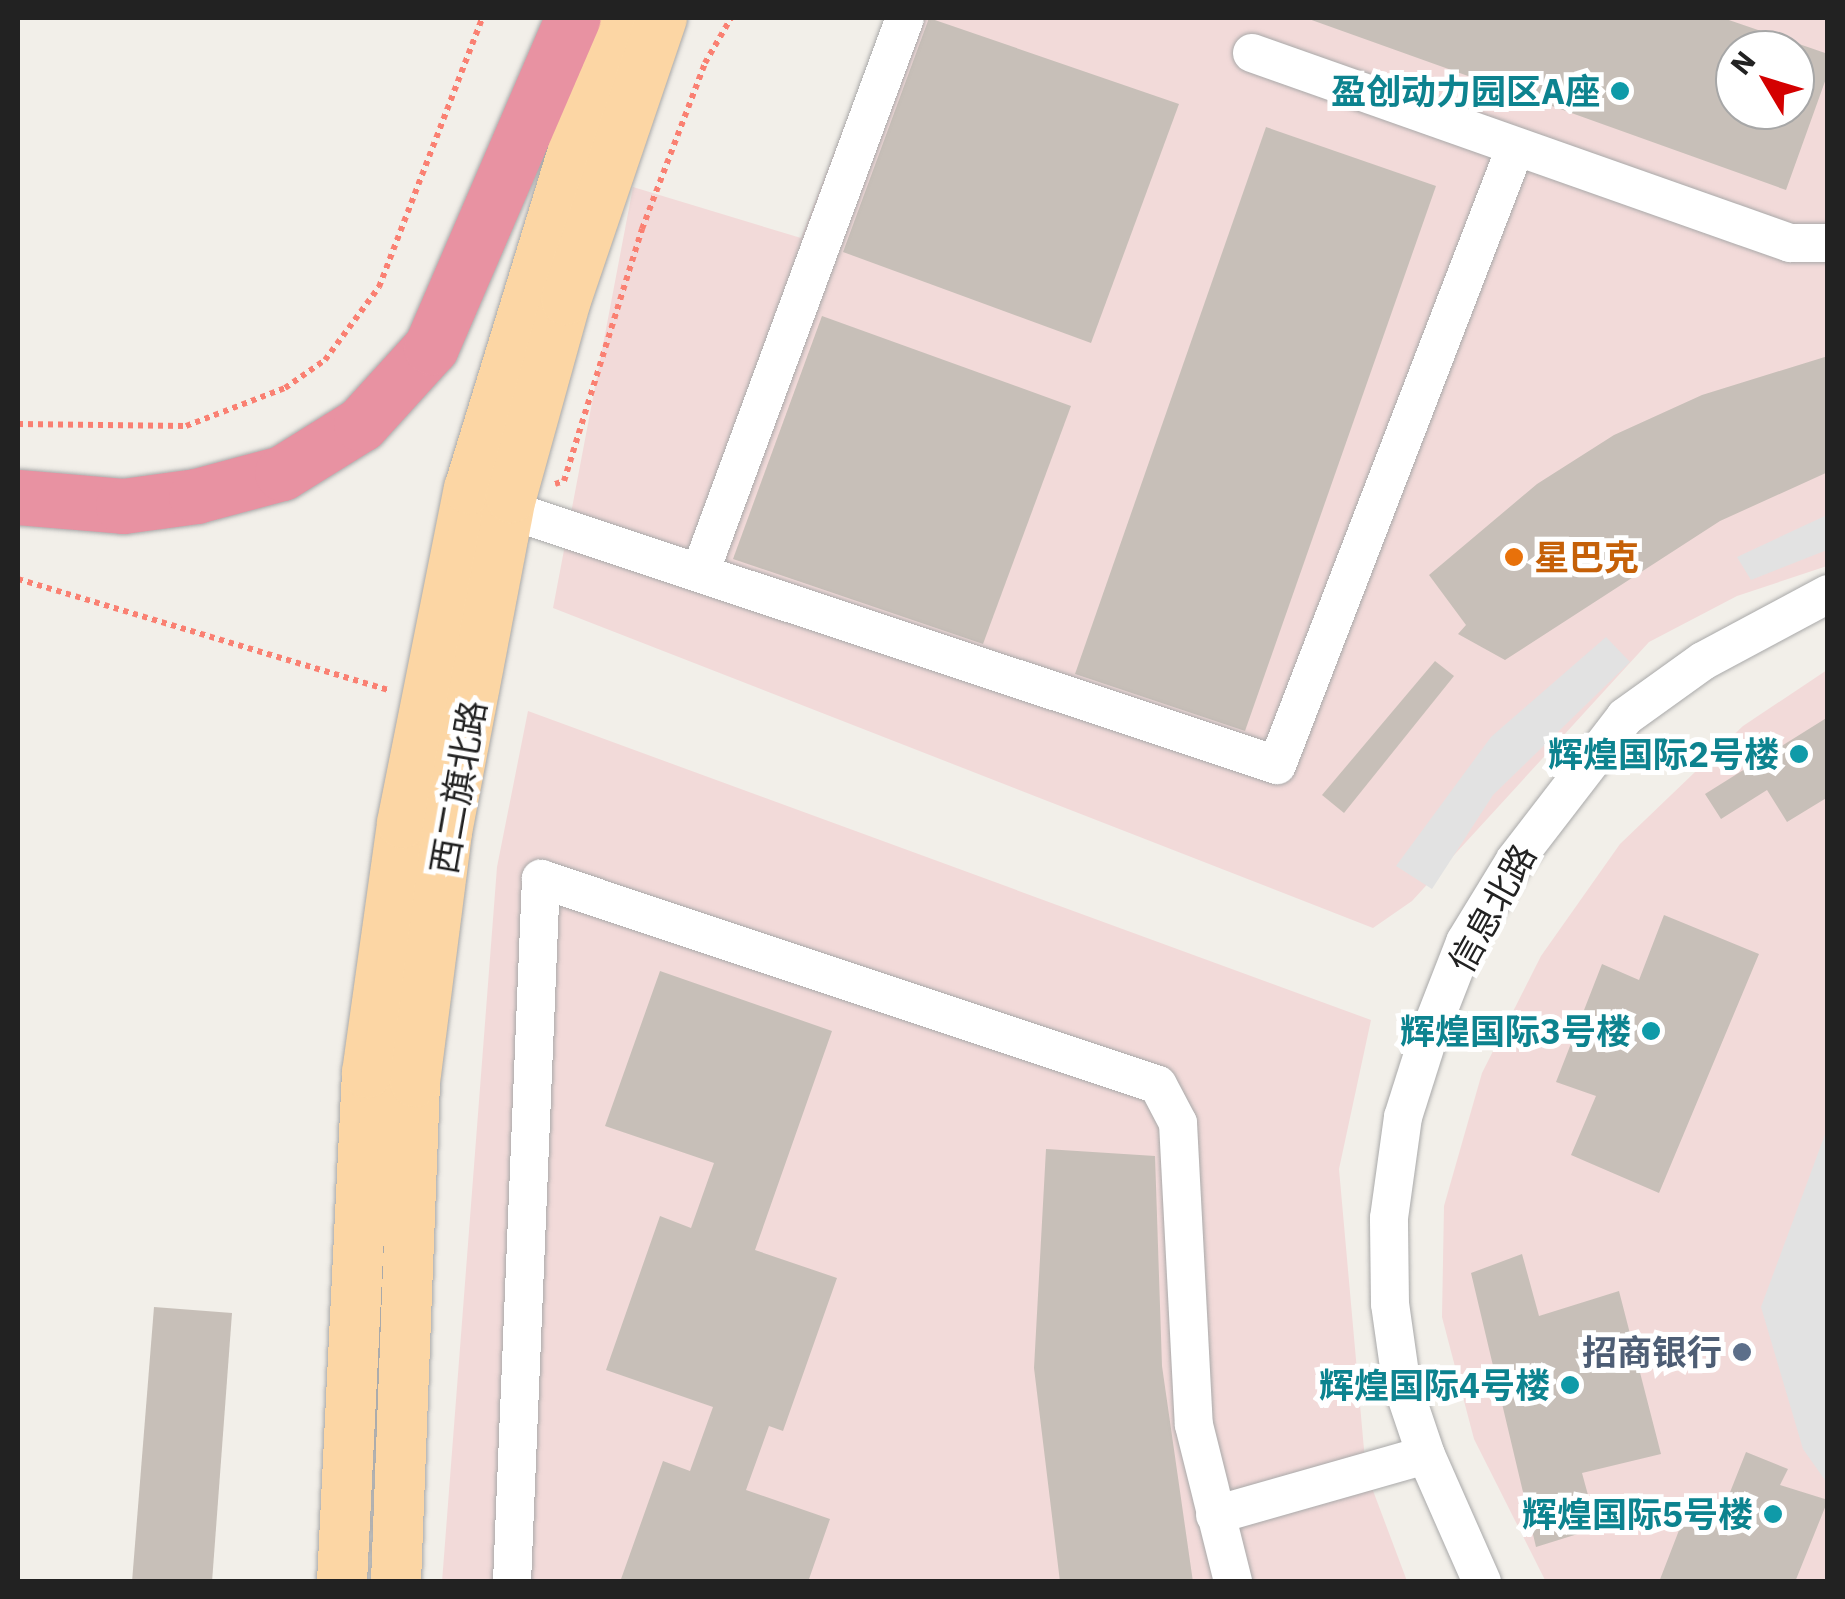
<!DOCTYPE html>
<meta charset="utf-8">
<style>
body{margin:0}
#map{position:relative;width:1845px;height:1599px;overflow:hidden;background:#f2efe9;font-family:"IBM Plex Sans","Noto Sans SC",sans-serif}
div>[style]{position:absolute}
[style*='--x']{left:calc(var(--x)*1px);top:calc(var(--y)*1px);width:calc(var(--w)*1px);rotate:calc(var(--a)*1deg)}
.commercial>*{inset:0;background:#f2dad9}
.parking>*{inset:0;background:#e2e2e2}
.building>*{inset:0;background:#c7bfb8}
.path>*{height:6px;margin-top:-3px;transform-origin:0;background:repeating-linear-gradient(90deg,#fa8072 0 5px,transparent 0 10px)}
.roads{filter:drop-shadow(0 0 2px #a9a9a9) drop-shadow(0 0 2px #a9a9a9)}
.minor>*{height:38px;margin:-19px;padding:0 19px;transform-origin:19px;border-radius:19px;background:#fff}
.major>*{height:50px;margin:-25px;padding:0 25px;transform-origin:25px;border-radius:25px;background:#fcd6a4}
.highway>*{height:55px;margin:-27.5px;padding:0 27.5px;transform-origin:27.5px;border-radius:27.5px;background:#e892a2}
.dots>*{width:28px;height:28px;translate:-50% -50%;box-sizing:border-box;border:5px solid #fff;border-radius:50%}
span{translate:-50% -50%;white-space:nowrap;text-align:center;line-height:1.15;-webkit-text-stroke:10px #fff;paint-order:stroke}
.culture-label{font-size:35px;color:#0d838f;font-weight:700}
.right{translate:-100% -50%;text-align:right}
.food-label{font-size:35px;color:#c56008;font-weight:700}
.left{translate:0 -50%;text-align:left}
.street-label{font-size:35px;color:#222}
.service-label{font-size:35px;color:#4e5e75;font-weight:700}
.frame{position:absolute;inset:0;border:20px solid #222;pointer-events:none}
.north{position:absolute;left:1715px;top:30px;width:100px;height:100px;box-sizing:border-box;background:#fff;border:2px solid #a7a7a7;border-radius:50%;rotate:308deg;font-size:28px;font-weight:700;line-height:40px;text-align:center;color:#222}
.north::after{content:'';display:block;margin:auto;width:35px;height:45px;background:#d40000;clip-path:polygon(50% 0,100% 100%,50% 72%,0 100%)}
</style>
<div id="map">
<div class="commercial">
<i style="clip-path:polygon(evenodd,886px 18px,1827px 18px,1827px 566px,1737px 596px,1649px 642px,1412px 901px,1373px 928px,553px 608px,633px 187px,801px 238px,886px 18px,1735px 50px,1795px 50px,1795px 110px,1735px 110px,1735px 50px)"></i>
<i style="clip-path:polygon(1827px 670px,1827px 1581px,1546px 1582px,1474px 1439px,1442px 1317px,1444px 1206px,1482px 1073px,1541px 956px,1620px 844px,1743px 726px)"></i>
<i style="clip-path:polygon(528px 711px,1371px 1020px,1339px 1169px,1366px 1472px,1407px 1581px,442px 1582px,497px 867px)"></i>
</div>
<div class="parking">
<i style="clip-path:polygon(1827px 515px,1827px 550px,1751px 580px,1737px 557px)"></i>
<i style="clip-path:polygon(1606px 637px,1630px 662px,1493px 795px,1432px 889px,1396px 866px,1491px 737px)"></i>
<i style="clip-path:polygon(1827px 1129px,1828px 1483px,1827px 1483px,1803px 1449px,1761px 1307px)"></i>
</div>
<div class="building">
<i style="clip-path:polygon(929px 18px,1179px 104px,1091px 343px,843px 252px)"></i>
<i style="clip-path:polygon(evenodd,1306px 18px,1723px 18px,1828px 54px,1828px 73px,1786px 190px,1306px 18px,1735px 50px,1795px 50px,1795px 110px,1735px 110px,1735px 50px)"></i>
<i style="clip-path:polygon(1266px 127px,1436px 186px,1245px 731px,1075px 674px)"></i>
<i style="clip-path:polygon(822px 316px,1071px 406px,983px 644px,733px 559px)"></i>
<i style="clip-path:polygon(1828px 356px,1828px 472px,1720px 521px,1505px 660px,1458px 634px,1466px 625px,1429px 575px,1537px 484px,1614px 435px,1702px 395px)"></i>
<i style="clip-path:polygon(1435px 661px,1454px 676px,1344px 813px,1322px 795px)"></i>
<i style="clip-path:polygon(1828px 717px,1828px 797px,1787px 822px,1767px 790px,1721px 819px,1705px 794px)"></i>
<i style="clip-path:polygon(1664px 915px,1759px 954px,1659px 1193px,1571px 1155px,1596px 1096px,1556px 1082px,1602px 964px,1639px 980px)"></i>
<i style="clip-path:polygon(660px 971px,832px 1031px,755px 1250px,837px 1278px,783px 1431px,769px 1426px,746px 1490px,830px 1519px,808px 1582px,620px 1582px,663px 1461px,690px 1471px,713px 1407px,606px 1370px,660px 1216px,691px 1228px,714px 1163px,605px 1126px)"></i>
<i style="clip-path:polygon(1046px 1149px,1155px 1156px,1162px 1366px,1193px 1582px,1060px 1582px,1034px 1368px)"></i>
<i style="clip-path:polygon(1522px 1254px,1539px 1316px,1619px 1291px,1661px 1454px,1582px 1473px,1597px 1528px,1536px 1547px,1471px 1273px)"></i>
<i style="clip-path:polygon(154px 1307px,232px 1313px,212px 1582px,132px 1582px)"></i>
<i style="clip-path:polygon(1746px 1452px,1788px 1469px,1780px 1485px,1828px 1500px,1795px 1582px,1659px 1582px,1688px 1507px,1719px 1520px)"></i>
</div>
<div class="path">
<i style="--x:18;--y:424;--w:168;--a:0.7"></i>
<i style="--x:186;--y:426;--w:106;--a:-21"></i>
<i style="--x:285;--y:388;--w:49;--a:-35"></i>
<i style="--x:325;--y:360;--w:91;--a:-53.5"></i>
<i style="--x:379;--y:287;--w:288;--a:-69"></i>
<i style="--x:555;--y:484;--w:9;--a:-18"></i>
<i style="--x:564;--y:481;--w:264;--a:-72.8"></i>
<i style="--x:642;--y:229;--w:178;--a:-69.2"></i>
<i style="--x:705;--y:63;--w:52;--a:-60"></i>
<i style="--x:18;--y:579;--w:387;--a:16.7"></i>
</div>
<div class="roads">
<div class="minor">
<i style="--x:1252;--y:53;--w:571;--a:19.45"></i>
<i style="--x:1790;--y:243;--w:38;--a:0"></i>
<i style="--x:509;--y:510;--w:809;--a:18.37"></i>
<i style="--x:1277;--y:765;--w:658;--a:-68.89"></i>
<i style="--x:701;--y:570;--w:588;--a:-69.72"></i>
<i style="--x:1215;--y:1515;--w:219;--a:-15.9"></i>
<i style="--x:512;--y:1582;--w:704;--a:-87.64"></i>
<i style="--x:541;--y:879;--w:650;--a:18.46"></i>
<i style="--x:1158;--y:1085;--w:43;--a:62.2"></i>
<i style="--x:1178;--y:1123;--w:302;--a:87"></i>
<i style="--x:1194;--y:1425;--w:162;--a:76"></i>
<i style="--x:1482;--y:1582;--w:139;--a:-113.8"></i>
<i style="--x:1426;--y:1455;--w:78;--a:-108.7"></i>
<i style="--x:1401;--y:1381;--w:78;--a:-98.1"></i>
<i style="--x:1390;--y:1304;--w:86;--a:-90.7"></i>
<i style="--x:1389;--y:1218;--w:102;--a:-82.1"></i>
<i style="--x:1403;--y:1117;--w:89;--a:-72.4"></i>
<i style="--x:1430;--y:1032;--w:97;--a:-68.7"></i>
<i style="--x:1465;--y:942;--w:96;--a:-58.6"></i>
<i style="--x:1515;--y:860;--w:180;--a:-52.4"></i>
<i style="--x:1625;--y:717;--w:96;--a:-35.7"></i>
<i style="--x:1703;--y:661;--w:142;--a:-28.2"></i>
</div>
<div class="major">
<i style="--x:342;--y:1582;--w:510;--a:-87.19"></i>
<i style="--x:367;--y:1073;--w:252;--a:-82"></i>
<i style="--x:402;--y:823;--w:341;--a:-78.7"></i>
<i style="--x:469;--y:489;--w:493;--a:-72.9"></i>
<i style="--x:396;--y:1582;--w:500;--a:-87.82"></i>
<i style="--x:415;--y:1082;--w:252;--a:-82.7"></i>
<i style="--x:447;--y:832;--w:340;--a:-79.2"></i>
<i style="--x:511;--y:498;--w:205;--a:-74.5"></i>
<i style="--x:566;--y:300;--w:298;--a:-71.2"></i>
</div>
<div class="highway">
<i style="--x:18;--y:497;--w:105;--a:4.9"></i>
<i style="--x:123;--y:506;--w:74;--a:-7.8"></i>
<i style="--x:196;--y:496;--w:89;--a:-15"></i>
<i style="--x:282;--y:473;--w:93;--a:-31.8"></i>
<i style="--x:361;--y:424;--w:104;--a:-47.7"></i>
<i style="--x:431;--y:347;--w:358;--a:-66.7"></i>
</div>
</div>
<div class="dots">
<i style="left:1620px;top:91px;background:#0f9aa8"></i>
<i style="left:1514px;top:557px;background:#e8710a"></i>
<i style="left:1799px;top:754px;background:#0f9aa8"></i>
<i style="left:1651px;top:1031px;background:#0f9aa8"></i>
<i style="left:1742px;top:1352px;background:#5c6f8a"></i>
<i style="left:1570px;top:1385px;background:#0f9aa8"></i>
<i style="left:1773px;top:1514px;background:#0f9aa8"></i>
</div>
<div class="culture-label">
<span class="right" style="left:1600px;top:91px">盈创动力园区A座</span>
<span class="right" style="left:1779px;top:754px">辉煌国际2号楼</span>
<span class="right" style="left:1631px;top:1031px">辉煌国际3号楼</span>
<span class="right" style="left:1550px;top:1385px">辉煌国际4号楼</span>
<span class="right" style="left:1753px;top:1514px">辉煌国际5号楼</span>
</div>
<div class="food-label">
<span class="left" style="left:1534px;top:557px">星巴克</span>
</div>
<div class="street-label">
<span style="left:458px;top:787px;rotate:-80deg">西二旗北路</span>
<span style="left:1492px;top:908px;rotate:-61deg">信息北路</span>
</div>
<div class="service-label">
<span class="right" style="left:1722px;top:1352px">招商银行</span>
</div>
<div class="frame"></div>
<div class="north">N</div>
</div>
